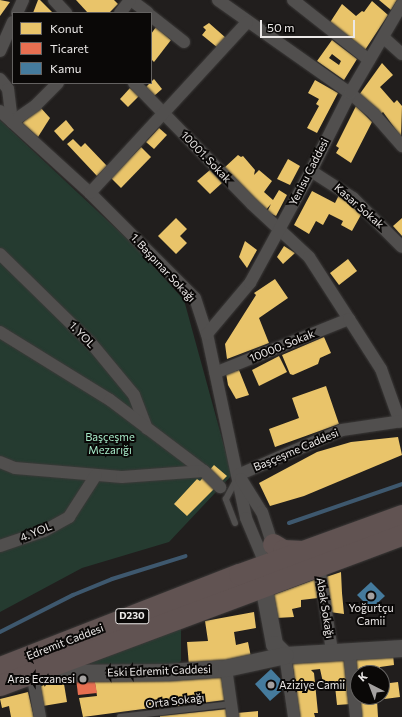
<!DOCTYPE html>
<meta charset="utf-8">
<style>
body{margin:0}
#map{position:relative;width:402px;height:717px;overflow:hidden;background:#211e1d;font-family:Commissioner,sans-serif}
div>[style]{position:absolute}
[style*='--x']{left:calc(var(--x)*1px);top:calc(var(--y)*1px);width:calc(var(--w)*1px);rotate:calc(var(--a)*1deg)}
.green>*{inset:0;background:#253b30}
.homes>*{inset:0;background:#e9c46a}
.shops>*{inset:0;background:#e76f51}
.public>*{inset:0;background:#457b9d}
.stream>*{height:4px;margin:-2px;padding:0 2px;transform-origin:2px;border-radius:2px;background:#3e586e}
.roads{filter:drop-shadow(0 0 1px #3b3938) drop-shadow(0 0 1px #3b3938)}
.lane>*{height:6px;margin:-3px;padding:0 3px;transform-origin:3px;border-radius:3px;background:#514f4e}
.street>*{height:12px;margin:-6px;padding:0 6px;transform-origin:6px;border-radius:6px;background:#514f4e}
.secondary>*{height:17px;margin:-8.5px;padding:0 8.5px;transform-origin:8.5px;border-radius:8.5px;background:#514f4e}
.highway>*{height:21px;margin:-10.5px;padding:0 10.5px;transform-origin:10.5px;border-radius:10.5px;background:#615352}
.dots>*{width:11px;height:11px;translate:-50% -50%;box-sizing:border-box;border:2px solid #0a0807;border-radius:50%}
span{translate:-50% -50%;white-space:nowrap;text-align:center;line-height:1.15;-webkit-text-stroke:4px #0a0807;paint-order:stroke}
.shield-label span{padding:1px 3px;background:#0a0807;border:1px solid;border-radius:3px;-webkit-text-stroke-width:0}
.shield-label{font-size:10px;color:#ebe8e7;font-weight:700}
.street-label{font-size:11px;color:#ebe8e7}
.park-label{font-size:11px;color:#a5e8c6}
.poi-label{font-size:11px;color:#ebe8e7}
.right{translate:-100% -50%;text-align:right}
.left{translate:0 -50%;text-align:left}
.legend{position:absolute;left:12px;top:12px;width:140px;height:72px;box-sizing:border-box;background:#0a0807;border:1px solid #646261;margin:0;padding:5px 7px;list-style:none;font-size:12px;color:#ebe8e7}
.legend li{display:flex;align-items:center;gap:8px;height:20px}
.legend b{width:20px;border:1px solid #646261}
.north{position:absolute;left:350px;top:665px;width:40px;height:40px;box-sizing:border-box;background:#0a0807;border:1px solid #646261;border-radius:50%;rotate:318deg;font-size:11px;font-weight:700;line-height:16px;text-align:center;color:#ebe8e7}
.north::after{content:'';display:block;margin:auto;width:14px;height:18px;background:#a4a1a0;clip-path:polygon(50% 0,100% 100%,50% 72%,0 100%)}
.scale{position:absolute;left:260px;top:20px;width:95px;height:18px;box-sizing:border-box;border:2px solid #ebe8e7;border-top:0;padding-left:5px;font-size:12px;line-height:14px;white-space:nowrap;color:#ebe8e7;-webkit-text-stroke:3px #0a0807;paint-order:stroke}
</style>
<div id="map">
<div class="green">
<i style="clip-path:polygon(0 120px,138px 249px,184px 300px,232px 475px,169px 542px,82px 568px,0 612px)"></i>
<i style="clip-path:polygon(177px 628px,181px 629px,181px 661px,176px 665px,91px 664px,89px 661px)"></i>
</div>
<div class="homes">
<i style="clip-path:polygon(0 0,10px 2px,0 16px)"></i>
<i style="clip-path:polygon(38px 0,40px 0,53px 13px,33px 13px)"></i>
<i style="clip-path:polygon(76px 0,114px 0,118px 4px,109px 13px,88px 13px)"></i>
<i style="clip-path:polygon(379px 0,397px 0,391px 10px)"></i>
<i style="clip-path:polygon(372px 1px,388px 15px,365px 50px,329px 24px,342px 4px,356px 16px,362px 11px,364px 12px)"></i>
<i style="clip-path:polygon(209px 23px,226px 38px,218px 48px,202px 35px,206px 30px,203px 27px)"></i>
<i style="clip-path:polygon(156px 27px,171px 40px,154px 62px,151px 59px,151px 34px)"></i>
<i style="clip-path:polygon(evenodd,332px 40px,357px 59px,344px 80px,317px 61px,332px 40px,332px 54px,341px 61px,339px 65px,329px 58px,332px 54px)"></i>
<i style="clip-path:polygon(382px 63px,393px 75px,380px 87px,394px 103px,397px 100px,402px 106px,401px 137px,383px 112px,380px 115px,359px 95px)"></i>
<i style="clip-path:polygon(154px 79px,162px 89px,154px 96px,146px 87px)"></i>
<i style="clip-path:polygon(315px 80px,338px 93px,317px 133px,307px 128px,319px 106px,316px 104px,319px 99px,308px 93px)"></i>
<i style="clip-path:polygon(130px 88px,139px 96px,128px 107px,120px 99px)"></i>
<i style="clip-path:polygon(356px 106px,372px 122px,351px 163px,336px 153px,339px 148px,336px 146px)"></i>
<i style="clip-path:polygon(40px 107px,50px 118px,38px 137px,22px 123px)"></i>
<i style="clip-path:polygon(66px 120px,74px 130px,63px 141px,54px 131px)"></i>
<i style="clip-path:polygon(159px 128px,167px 135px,154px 149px,146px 142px)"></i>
<i style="clip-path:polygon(73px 139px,81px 147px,85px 143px,107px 166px,97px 176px,67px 144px)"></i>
<i style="clip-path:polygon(141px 147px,151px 157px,121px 188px,111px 178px)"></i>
<i style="clip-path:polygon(238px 155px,241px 157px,243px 156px,255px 170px,254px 175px,259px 170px,272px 181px,264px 192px,273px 200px,279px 190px,287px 195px,276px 216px,267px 212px,271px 204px,264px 212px,224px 168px)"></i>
<i style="clip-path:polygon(288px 159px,300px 166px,290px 185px,277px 179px)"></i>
<i style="clip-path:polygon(210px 170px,222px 183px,210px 194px,197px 181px)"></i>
<i style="clip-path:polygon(312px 191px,335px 203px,339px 195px,353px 203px,351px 207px,362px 213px,352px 231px,341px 225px,343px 221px,329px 214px,323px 225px,316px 221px,309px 234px,294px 225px)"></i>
<i style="clip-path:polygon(176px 218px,187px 229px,180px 236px,187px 243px,176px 254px,158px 236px)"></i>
<i style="clip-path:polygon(402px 218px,402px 236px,393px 226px)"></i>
<i style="clip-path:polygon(245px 241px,257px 250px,247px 268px,239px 257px)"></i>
<i style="clip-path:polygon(284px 246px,295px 253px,283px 264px,277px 257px)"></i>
<i style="clip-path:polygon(348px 259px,357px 271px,339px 285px,330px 273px)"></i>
<i style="clip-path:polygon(275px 279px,288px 298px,259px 318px,269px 343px,227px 359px,225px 344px,256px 295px,254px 293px)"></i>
<i style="clip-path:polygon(324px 337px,331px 353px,320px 358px,318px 364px,293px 375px,290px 374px,282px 355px)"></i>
<i style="clip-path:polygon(279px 356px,287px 372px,259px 386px,252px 370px)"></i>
<i style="clip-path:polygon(239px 370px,249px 395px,236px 399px,228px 385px,226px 373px)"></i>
<i style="clip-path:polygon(326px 386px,339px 424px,275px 447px,269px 429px,299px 418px,292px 398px)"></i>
<i style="clip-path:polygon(398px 437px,402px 455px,304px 496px,270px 506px,259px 483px,317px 452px,351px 442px)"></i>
<i style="clip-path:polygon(214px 465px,227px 476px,187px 516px,174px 504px,197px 479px,200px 481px)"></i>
<i style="clip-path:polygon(341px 572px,342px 593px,344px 614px,330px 612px,326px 577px)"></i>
<i style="clip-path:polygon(316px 579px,318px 598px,301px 600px,301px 607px,292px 609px,294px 617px,276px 618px,270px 596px)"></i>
<i style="clip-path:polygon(254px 612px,256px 628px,234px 632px,236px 645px,248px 642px,251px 657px,189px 666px,187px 642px,208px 641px,205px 621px)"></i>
<i style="clip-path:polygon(393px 654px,394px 665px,380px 667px,380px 671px,354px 669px,353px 655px)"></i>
<i style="clip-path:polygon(346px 655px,351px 704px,337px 705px,335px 686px,324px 687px,320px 669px,311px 670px,314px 673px,318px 713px,314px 713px,315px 717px,299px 717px,292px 660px)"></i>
<i style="clip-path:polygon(222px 672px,225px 700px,178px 706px,178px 700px,165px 701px,166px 706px,83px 717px,79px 698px,97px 696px,94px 677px)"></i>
<i style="clip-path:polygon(63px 678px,67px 702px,43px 706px,39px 687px)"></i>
<i style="clip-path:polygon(398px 682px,400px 697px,377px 700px,378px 717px,361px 717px,358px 697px,382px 697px,382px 684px)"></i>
<i style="clip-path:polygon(28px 692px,34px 717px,11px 717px,9px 706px,2px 708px,0 699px)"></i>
<i style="clip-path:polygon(228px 709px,229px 717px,160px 717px,160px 716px)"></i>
<i style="clip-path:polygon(258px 711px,258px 717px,238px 717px,237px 713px)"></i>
</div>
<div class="shops">
<i style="clip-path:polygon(94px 677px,97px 693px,78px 695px,76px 678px)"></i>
</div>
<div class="public">
<i style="clip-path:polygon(371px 582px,385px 596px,371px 609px,357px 595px)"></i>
<i style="clip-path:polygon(271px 669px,287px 686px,270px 701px,255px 684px)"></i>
</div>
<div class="stream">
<i style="--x:289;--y:523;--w:120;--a:-19"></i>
<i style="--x:0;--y:632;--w:82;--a:-26.9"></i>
<i style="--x:73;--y:595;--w:42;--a:-22.3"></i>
<i style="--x:112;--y:579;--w:77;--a:-17.3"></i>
</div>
<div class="roads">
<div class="lane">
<i style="--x:235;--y:523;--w:26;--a:-111"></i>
<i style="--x:226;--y:499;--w:24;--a:-62"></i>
<i style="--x:120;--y:717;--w:112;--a:-6.7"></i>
</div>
<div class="street">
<i style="--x:54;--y:0;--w:18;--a:47"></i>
<i style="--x:131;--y:0;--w:21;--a:37"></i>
<i style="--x:218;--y:0;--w:161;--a:35.2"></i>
<i style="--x:350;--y:93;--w:32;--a:41"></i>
<i style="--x:374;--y:114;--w:43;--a:48.8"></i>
<i style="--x:293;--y:0;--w:97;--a:38.3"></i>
<i style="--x:17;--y:13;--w:14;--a:-65"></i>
<i style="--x:120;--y:13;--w:16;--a:-52"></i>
<i style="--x:151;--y:16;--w:42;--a:38.2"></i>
<i style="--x:384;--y:38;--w:24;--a:42"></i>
<i style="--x:0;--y:51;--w:32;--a:-66"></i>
<i style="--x:0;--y:79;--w:13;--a:51"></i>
<i style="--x:8;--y:89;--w:33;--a:83"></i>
<i style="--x:12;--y:122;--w:29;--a:-35"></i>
<i style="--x:36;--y:105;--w:31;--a:-45"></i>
<i style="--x:134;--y:83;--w:169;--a:45.7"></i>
<i style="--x:252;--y:204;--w:78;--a:42.9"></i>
<i style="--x:309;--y:257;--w:74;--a:57.2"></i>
<i style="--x:349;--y:319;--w:144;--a:158.1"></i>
<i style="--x:0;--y:111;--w:122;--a:42.3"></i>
<i style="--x:90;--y:193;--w:148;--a:45"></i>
<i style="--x:195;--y:298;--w:38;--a:72"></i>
<i style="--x:207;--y:334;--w:188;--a:78"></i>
<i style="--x:246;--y:518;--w:54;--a:67.2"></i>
<i style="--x:311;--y:171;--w:50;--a:32.7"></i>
<i style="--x:353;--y:198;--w:69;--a:45"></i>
<i style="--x:90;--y:193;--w:232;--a:-47.4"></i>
<i style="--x:0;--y:254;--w:127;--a:44.4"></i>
<i style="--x:91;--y:343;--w:67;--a:50.4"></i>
<i style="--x:134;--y:395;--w:36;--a:69"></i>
<i style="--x:349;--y:319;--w:59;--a:57.4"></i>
<i style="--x:381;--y:369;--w:56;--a:70.3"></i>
<i style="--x:0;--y:332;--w:129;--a:31.7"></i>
<i style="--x:110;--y:400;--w:118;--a:37.1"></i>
<i style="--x:207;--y:334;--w:67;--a:-49.9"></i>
<i style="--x:250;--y:283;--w:128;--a:-61.4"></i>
<i style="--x:311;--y:171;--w:87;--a:-63.4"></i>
<i style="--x:350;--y:93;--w:103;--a:-59.7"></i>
<i style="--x:0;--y:462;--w:16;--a:22"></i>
<i style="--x:15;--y:468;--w:107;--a:4.8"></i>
<i style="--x:122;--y:477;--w:82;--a:-4.2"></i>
<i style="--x:204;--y:471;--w:23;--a:45"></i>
<i style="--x:238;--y:475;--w:113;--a:-23.4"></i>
<i style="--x:342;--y:430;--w:61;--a:-8.5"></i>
<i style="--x:241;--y:479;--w:39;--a:58"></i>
<i style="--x:262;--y:512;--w:39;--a:72"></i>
<i style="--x:0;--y:546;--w:46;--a:-18.8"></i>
<i style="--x:44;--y:531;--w:29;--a:-29"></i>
<i style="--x:69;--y:517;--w:50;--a:-57.3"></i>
<i style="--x:319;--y:566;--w:86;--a:81.3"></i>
<i style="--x:349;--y:650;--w:67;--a:84"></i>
<i style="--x:285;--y:655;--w:63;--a:81.7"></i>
<i style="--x:226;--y:668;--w:49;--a:81.9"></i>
<i style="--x:32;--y:673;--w:45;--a:79.7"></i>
</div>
<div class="secondary">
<i style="--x:263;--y:585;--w:60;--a:79.4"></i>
<i style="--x:274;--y:644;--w:16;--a:45"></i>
<i style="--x:285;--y:655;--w:117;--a:-3.4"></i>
<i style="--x:40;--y:673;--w:127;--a:-0.5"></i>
<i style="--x:167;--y:672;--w:59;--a:-3.9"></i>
<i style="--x:226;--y:668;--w:60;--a:-12.4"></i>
</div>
<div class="highway">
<i style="--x:273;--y:544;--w:12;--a:31"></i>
<i style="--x:283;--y:550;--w:20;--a:3"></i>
<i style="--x:0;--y:667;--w:256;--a:-21.3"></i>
<i style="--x:239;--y:574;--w:173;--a:-19.9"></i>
<i style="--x:0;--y:685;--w:429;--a:-20.5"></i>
</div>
</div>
<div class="dots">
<i style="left:371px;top:596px;background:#a4a1a0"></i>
<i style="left:83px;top:679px;background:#a4a1a0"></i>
<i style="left:271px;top:685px;background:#a4a1a0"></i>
</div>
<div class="shield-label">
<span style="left:132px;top:616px">D230</span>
</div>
<div class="street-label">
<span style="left:206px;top:157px;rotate:46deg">10001. Sokak</span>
<span style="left:309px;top:172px;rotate:-63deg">Yenisu Caddesi</span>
<span style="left:359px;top:206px;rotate:41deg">Kasar Sokak</span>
<span style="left:163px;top:268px;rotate:47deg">1. Başpınar Sokağı</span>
<span style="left:82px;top:335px;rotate:46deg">1. YOL</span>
<span style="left:282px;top:346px;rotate:-22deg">10000. Sokak</span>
<span style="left:296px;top:450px;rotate:-23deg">Başçeşme Caddesi</span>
<span style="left:36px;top:532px;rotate:-22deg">4. YOL</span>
<span style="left:325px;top:608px;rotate:81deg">Abak Sokağı</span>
<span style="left:65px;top:642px;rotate:-21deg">Edremit Caddesi</span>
<span style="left:159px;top:671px;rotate:-2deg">Eski Edremit Caddesi</span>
<span style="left:175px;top:701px;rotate:-7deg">Orta Sokağı</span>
</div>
<div class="park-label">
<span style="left:110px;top:444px">Başçeşme<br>Mezarığı</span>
</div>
<div class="poi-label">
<span style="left:371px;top:615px">Yoğurtçu<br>Camii</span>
<span class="right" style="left:75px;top:679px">Aras Eczanesi</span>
<span class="left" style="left:279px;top:685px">Aziziye Camii</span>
</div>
<ul class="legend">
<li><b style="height:11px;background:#e9c46a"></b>Konut</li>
<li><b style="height:11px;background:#e76f51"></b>Ticaret</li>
<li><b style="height:11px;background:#457b9d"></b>Kamu</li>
</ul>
<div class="north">K</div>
<div class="scale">50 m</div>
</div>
